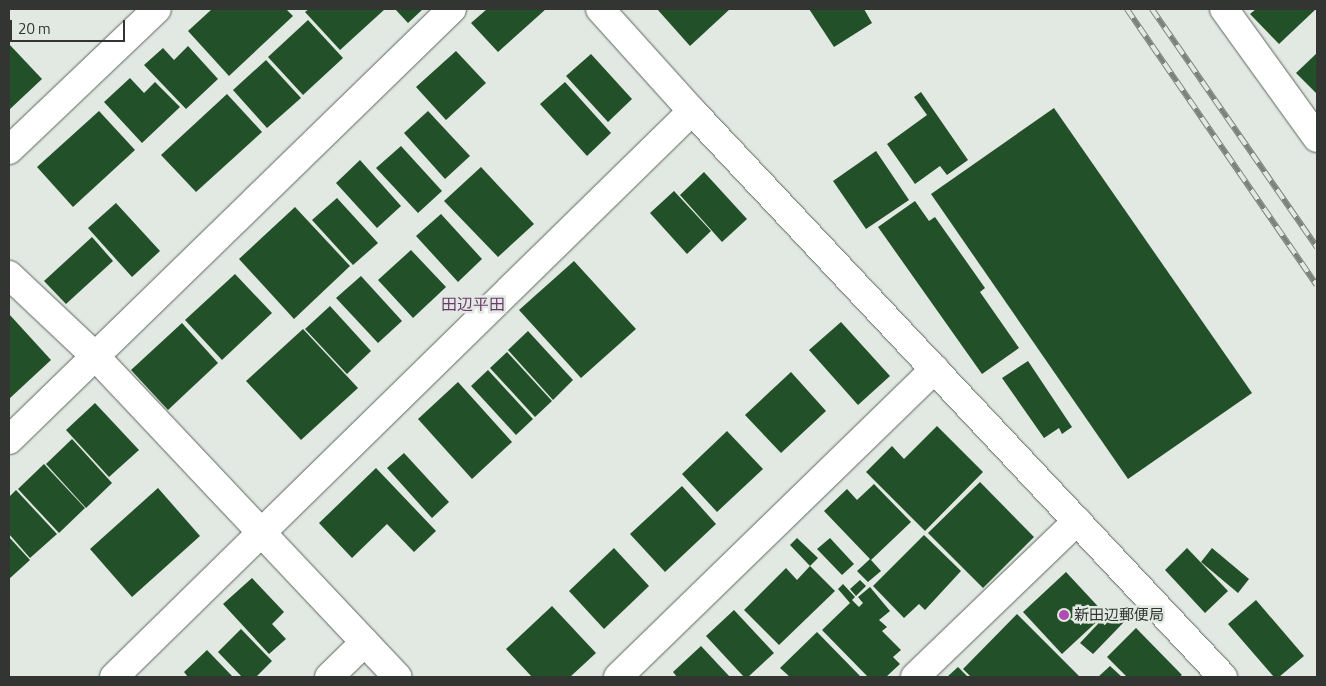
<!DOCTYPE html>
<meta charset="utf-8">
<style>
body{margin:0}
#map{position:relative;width:1326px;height:686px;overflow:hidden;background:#e2e9e2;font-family:"Titillium Web","Noto Sans JP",sans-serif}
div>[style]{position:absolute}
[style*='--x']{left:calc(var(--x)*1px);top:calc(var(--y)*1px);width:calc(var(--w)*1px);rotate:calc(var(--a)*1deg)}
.building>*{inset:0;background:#225028}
.roads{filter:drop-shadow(0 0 1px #5d635d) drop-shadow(0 0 1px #5d635d)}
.minor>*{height:28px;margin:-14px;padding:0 14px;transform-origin:14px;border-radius:14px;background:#fff}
.rail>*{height:5.5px;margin-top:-2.75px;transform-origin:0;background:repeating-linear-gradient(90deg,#e2e9e2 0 11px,#7c817c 0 22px);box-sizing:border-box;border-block:1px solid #7c817c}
.dots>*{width:14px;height:14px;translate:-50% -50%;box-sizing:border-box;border:2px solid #e2e9e2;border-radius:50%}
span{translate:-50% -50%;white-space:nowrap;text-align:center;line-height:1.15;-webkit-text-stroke:5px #e2e9e2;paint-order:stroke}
.poi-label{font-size:15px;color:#323532}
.left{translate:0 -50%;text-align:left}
.neighbourhood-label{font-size:16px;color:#6b3a6c}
.frame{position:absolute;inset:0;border:10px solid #323532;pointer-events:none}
.scale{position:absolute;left:10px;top:20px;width:115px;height:22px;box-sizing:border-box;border:2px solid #323532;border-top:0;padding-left:6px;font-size:15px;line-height:18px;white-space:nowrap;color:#323532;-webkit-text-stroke:4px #e2e9e2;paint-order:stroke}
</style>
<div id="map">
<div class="building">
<i style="clip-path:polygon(212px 9px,286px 9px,293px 16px,229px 76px,188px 31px)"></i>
<i style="clip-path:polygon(309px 9px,385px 9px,340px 50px,305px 12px)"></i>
<i style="clip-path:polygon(395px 9px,423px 9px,408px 23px)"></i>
<i style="clip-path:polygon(487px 9px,546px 9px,498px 52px,471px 23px)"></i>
<i style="clip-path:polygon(657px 9px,730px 9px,690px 46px)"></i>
<i style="clip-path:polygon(809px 9px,864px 9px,872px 23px,834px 47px)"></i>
<i style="clip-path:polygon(1256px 9px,1316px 9px,1279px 44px,1250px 14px)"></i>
<i style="clip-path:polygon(308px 20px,343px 58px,303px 95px,268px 57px)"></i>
<i style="clip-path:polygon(9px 44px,42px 79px,9px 110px)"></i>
<i style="clip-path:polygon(188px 46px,218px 79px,186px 109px,144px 65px,163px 48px,174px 60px)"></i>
<i style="clip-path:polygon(456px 51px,486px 83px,446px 120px,416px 87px)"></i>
<i style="clip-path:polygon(1317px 53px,1317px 94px,1296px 73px)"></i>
<i style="clip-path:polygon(591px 54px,632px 99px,608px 122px,566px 76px)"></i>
<i style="clip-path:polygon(266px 60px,301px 98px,267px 128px,233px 90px)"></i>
<i style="clip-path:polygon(130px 78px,144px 93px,155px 82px,180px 107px,142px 143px,104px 102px)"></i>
<i style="clip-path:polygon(565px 82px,611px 133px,587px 156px,540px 104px)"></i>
<i style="clip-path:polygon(921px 92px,968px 160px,947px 175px,940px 166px,915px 184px,887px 144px,927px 115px,914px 97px)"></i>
<i style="clip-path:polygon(227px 94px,262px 132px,196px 192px,161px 155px)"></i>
<i style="clip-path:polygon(1054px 108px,1252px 393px,1128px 479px,931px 194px)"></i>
<i style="clip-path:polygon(99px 111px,135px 150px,73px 207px,37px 167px)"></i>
<i style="clip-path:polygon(428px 111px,470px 156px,445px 179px,404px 133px)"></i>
<i style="clip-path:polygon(401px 146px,442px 191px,418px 213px,376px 168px)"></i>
<i style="clip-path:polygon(876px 151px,909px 200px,866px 229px,833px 181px)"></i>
<i style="clip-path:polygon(360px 160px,401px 206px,377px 228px,336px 183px)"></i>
<i style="clip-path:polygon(481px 167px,534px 224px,498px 257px,444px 201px)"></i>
<i style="clip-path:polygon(704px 172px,747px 219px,722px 242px,680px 195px)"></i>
<i style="clip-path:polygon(674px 191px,711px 231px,687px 254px,650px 213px)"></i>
<i style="clip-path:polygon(337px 198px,378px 243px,353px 265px,312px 220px)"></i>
<i style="clip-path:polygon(915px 201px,929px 221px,935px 217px,985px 288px,980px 292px,1019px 348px,982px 374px,878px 227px)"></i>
<i style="clip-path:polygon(116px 203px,160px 251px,132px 277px,88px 228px)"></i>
<i style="clip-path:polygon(295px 207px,350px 266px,294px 319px,239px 259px)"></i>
<i style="clip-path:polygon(441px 214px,482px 259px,458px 282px,416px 236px)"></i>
<i style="clip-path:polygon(92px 237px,113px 261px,66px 304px,44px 281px)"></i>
<i style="clip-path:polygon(411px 250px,446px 287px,413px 318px,378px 280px)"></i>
<i style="clip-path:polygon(574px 261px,636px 329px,581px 378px,519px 310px)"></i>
<i style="clip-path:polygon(235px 274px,272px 313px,222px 360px,185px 320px)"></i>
<i style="clip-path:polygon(361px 276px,402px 321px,378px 343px,336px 298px)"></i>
<i style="clip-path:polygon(330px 306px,371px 351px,347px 374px,305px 329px)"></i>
<i style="clip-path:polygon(9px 314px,51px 360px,9px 399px)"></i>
<i style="clip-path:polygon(841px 322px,890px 376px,858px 405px,809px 350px)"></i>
<i style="clip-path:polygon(182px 323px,218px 363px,168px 410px,131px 370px)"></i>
<i style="clip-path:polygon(303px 329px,358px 388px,301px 440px,246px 381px)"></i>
<i style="clip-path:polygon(528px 331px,573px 380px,553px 400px,508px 350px)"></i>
<i style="clip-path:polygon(507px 352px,552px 401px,535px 417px,490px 368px)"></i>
<i style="clip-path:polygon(1028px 361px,1072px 427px,1062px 434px,1059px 428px,1044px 438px,1002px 378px)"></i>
<i style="clip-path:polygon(488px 370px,533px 419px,516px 435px,471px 386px)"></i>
<i style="clip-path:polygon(791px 372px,826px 411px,781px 453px,745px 415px)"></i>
<i style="clip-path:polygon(458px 382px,512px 442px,472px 479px,418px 419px)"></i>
<i style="clip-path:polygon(95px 403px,139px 450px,109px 477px,66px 430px)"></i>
<i style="clip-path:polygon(937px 426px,983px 472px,925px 531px,866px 472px,892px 446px,904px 459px)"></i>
<i style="clip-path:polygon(727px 431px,763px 469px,717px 512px,682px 474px)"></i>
<i style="clip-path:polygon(72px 439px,112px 483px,86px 508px,46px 464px)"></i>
<i style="clip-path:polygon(404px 453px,449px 502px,432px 518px,387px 468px)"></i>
<i style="clip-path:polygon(44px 464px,85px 508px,59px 533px,18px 489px)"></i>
<i style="clip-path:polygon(376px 468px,436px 531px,414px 552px,387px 524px,352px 558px,319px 523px)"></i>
<i style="clip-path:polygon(980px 482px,1034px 537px,983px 588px,928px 533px)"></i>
<i style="clip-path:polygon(874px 484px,911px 522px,871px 560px,881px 571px,868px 582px,857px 571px,870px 559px,824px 511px,847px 489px,857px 500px)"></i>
<i style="clip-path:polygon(682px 486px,716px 524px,665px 572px,630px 534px)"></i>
<i style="clip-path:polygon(158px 488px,200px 536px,132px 597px,90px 549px)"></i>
<i style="clip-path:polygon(16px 490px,57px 534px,30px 558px,9px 534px,9px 497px)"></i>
<i style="clip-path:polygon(924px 535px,961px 571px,925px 610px,919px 604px,904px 618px,873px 586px)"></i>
<i style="clip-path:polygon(9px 537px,30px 560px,9px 579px)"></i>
<i style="clip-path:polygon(797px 538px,818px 558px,810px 566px,790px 545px)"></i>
<i style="clip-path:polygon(830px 538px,854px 564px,842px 575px,817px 549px)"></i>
<i style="clip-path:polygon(614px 548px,649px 586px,604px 629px,569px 591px)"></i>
<i style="clip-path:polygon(1187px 548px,1228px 591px,1205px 613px,1165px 570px)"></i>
<i style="clip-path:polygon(1212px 548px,1249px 579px,1238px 593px,1201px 562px)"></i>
<i style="clip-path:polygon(810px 566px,835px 591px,779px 645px,744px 610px,786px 568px,797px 580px)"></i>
<i style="clip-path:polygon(1066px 572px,1105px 614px,1062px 654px,1023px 612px)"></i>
<i style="clip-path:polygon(252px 578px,284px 612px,272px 624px,286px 639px,269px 654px,223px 604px)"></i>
<i style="clip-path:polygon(860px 580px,866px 586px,856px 596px,850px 589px)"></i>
<i style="clip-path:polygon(843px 584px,855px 597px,852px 600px,859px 607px,863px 603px,858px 597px,870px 587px,890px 611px,879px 620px,887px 627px,882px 631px,901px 650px,893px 657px,900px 664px,886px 677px,868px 677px,822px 630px,850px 603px,838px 589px)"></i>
<i style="clip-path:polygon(1256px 600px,1304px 656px,1279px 677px,1274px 677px,1228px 624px)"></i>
<i style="clip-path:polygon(552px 606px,596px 653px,570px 677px,532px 677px,506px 649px)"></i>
<i style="clip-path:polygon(734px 610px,774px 653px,748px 677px,744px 677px,706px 636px)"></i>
<i style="clip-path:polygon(1111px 610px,1124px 622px,1093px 654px,1080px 643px)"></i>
<i style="clip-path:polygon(1017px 614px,1079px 676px,1077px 677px,971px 677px,963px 669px)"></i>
<i style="clip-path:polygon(1136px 628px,1182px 675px,1179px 677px,1127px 677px,1107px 657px)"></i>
<i style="clip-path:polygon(241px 629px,272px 661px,256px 677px,242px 677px,218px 652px)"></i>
<i style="clip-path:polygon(817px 632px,861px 677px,790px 677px,780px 668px)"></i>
<i style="clip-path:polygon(701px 646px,730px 677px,677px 677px,673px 672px)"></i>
<i style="clip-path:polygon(207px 650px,233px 677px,188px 677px,184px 672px)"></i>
<i style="clip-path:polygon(1110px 666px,1122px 677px,1098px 677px)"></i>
<i style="clip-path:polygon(958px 667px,968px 677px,947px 677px)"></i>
</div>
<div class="roads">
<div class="minor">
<i style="--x:600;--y:9;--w:137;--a:48"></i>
<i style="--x:692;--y:111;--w:776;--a:46.83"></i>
<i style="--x:1224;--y:9;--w:159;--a:54.2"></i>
<i style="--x:9;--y:150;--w:204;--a:-43.6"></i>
<i style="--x:9;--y:275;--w:118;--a:43.3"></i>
<i style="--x:95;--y:356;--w:441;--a:46.7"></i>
<i style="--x:9;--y:440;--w:618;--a:-44.21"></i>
<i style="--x:114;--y:677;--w:809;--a:-44.4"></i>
<i style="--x:329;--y:677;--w:50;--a:-44.2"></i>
<i style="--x:618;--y:677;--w:442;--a:-44.2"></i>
<i style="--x:915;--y:677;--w:225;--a:-43.9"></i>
</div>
</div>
<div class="rail">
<i style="--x:1127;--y:9;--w:335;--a:55.5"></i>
<i style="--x:1152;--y:9;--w:290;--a:55.3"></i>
</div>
<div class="dots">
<i style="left:1064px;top:615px;background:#b04db3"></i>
</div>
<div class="poi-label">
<span class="left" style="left:1074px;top:615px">新田辺郵便局</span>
</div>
<div class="neighbourhood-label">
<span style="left:473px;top:304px">田辺平田</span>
</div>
<div class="frame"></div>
<div class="scale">20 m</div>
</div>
